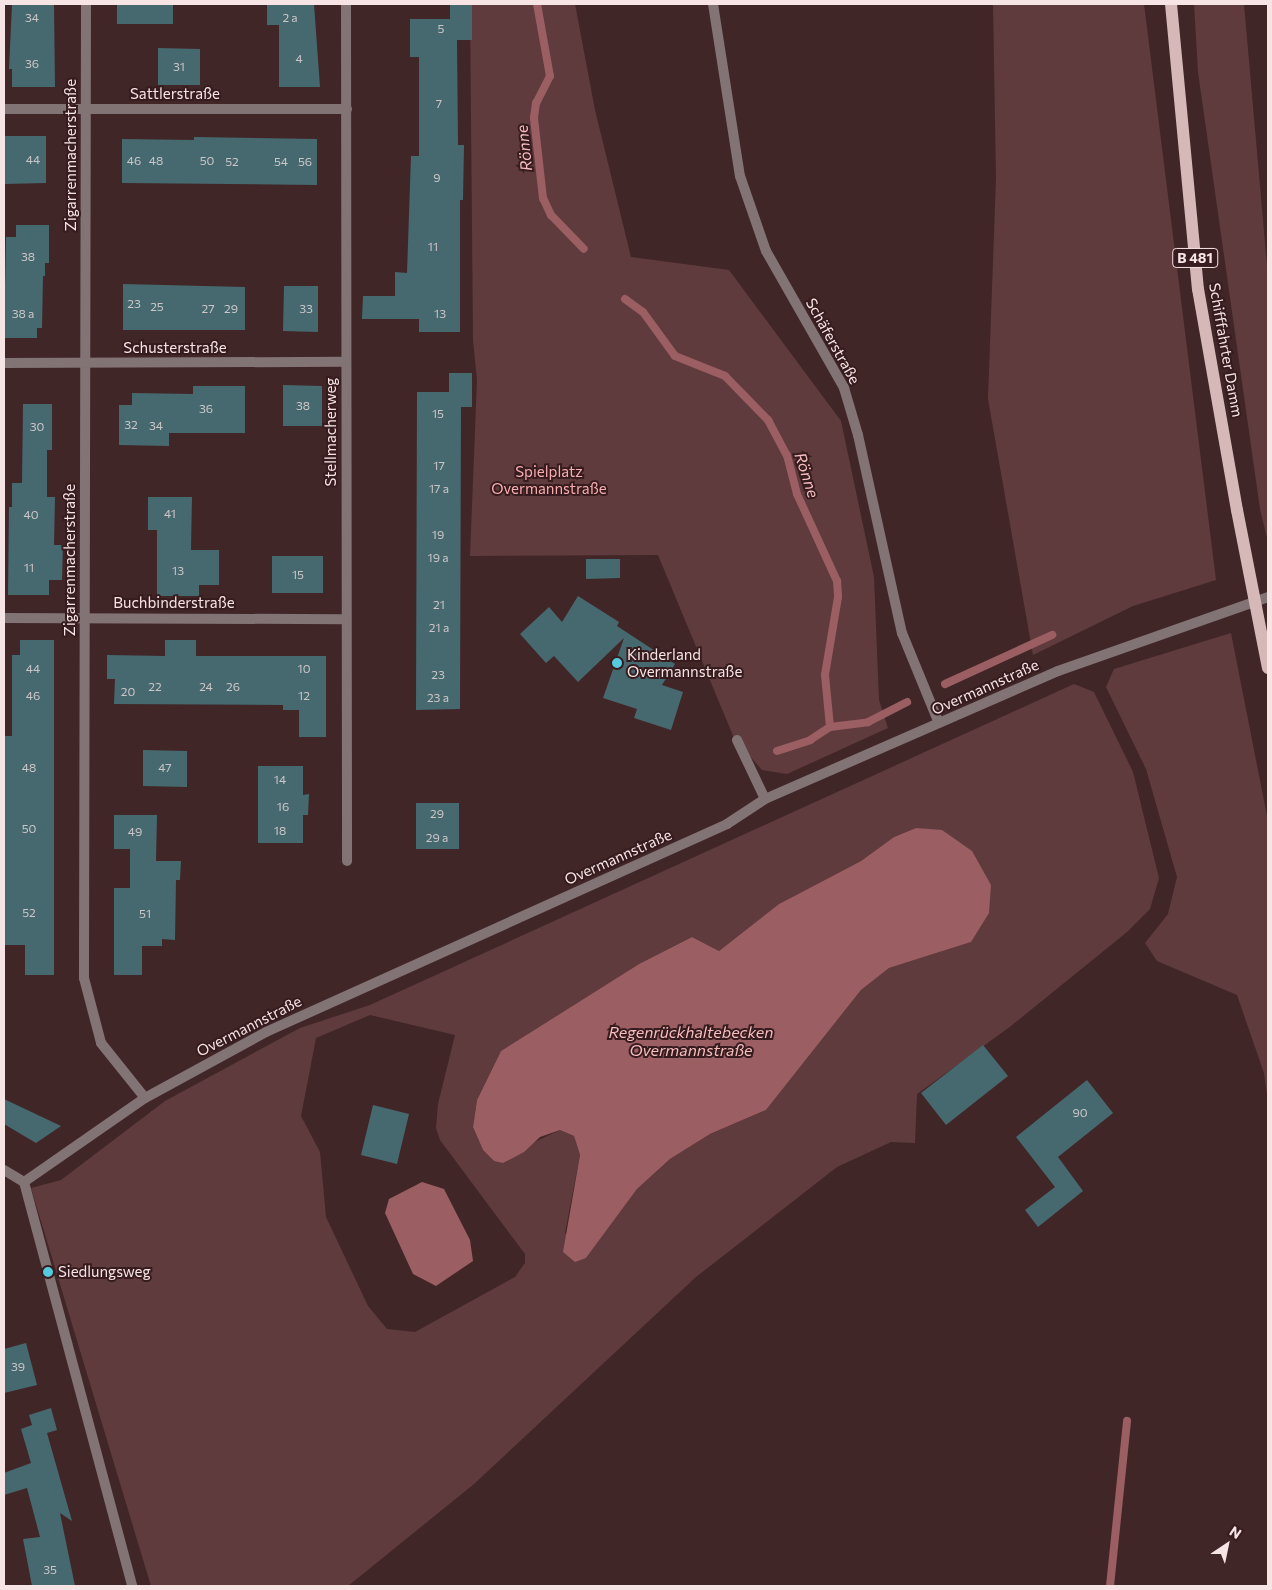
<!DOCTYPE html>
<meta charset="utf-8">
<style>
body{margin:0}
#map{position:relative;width:1272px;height:1590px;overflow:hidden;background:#412628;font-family:Commissioner,sans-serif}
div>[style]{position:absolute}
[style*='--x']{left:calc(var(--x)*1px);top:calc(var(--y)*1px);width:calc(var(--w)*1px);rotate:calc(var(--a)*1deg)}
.green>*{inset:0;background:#603b3d}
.water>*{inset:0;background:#9b5e62}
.stream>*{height:8px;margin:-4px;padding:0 4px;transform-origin:4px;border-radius:4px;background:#9b5e62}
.building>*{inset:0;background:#46696f}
.lane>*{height:10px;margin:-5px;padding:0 5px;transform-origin:5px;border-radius:5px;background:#827374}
.street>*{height:10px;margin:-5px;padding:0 5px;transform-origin:5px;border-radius:5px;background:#827374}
.primary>*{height:12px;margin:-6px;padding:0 6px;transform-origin:6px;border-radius:6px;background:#d6b8b9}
.primary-bridge>*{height:12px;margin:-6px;padding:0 6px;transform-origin:6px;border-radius:6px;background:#d6b8b9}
.dots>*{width:14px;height:14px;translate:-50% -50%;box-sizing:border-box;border:2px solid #361c1e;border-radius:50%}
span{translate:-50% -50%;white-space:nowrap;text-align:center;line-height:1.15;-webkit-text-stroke:4px #361c1e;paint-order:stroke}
.number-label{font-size:12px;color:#cbc5c8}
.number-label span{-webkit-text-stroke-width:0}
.shield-label span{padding:1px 4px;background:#361c1e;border:1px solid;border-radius:4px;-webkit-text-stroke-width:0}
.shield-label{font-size:14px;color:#f7e4e5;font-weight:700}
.street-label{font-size:15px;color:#f7e4e5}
.park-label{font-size:15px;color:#f8adb0}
.poi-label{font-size:15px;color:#f7e4e5}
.left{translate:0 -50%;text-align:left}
.water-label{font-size:16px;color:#f7bdbf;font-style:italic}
.frame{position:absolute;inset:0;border:5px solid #f7e4e5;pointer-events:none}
.north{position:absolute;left:1202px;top:1520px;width:50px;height:50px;-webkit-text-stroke:4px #361c1e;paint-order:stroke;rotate:34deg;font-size:14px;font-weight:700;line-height:20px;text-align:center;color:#f7e4e5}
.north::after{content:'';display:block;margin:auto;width:18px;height:22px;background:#f7e4e5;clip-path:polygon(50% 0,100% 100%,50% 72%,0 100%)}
</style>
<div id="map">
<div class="green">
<i style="clip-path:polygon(470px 4px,575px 4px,595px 110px,631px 257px,729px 270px,841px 421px,874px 577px,879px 700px,888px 728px,787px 774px,762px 770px,734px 738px,658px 555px,470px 556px,477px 380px,473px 340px)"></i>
<i style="clip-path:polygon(993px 4px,1144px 4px,1216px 580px,1133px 606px,1033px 655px,988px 399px,996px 178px)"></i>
<i style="clip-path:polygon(1194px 4px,1244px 4px,1268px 277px,1268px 542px,1260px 509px,1198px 72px)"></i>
<i style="clip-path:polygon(1231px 633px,1268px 821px,1268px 1101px,1264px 1073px,1237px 995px,1157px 961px,1145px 943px,1168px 914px,1177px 877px,1146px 769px,1106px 687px,1114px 669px)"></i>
<i style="clip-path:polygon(evenodd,1074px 684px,1094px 692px,1133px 772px,1159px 878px,1150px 909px,1127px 932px,1011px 1026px,917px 1094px,915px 1143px,891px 1142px,837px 1167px,696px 1277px,474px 1484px,348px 1586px,151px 1586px,31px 1188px,61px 1180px,165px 1101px,300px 1028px,370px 1005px,1074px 684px,916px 828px,971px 942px,889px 968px,861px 990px,766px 1110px,710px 1134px,670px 1159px,637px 1189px,586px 1258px,565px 1233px,580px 1155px,574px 1136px,560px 1130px,494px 1161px,483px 1150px,473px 1127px,477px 1100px,501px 1051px,639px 964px,692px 937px,719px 951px,779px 904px,861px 861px,894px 837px,916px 828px,1074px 684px,370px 1015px,455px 1035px,438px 1104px,436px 1128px,440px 1140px,525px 1254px,525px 1263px,515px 1277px,415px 1332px,387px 1329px,368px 1306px,326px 1217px,320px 1152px,301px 1116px,316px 1038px,370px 1015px)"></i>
</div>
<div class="water">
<i style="clip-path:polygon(916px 828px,942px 830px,972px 851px,991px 885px,989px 913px,971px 942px,889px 968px,861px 990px,766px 1110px,710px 1134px,670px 1159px,637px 1189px,586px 1258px,575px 1262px,563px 1252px,580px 1155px,574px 1136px,560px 1130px,540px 1137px,524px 1152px,503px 1163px,494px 1161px,483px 1150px,473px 1127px,477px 1100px,501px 1051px,639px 964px,692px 937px,719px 951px,779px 904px,861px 861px,894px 837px)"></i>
<i style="clip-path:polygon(422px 1182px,444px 1189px,470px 1240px,473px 1261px,436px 1286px,413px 1274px,385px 1213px,389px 1199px)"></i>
</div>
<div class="stream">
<i style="--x:537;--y:4;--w:73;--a:79.8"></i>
<i style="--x:550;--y:76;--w:30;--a:117"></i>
<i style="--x:536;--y:103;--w:15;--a:98"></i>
<i style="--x:534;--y:118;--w:81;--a:83.6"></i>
<i style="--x:543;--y:198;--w:19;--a:65"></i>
<i style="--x:551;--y:215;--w:47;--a:45.9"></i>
<i style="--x:625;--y:299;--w:22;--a:36"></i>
<i style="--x:643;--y:312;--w:54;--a:54"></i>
<i style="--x:675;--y:356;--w:54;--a:21.8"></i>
<i style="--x:725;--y:376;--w:62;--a:45.7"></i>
<i style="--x:768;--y:420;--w:40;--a:62"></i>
<i style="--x:787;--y:455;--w:40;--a:75.6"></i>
<i style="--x:797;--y:494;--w:96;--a:65.3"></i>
<i style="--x:837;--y:581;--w:16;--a:86"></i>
<i style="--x:838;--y:597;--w:79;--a:99.5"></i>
<i style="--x:825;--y:675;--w:52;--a:84.5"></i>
<i style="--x:945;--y:684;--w:118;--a:-24.6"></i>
<i style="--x:777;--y:751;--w:35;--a:-18"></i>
<i style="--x:810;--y:740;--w:24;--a:-33"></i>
<i style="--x:830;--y:727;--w:38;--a:-7"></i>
<i style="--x:868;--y:722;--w:44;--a:-27.1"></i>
<i style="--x:1110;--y:1586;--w:166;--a:-84.1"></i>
</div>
<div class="building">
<i style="clip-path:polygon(12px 4px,54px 4px,55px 87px,12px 87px,12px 69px,9px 69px)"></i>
<i style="clip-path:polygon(117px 4px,173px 4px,173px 24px,117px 24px)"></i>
<i style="clip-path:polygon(267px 4px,314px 4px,320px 87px,279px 87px,279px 25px,267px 25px)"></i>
<i style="clip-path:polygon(450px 5px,472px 5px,472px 40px,457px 40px,458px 145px,464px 145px,463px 200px,460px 200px,460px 332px,419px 332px,419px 319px,362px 319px,363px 296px,395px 296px,395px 272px,407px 273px,411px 156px,419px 156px,419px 57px,410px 57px,410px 19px,450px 19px)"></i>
<i style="clip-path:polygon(158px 48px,200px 49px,200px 85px,158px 85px)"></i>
<i style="clip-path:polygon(4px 136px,46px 136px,46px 183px,4px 184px)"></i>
<i style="clip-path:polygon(194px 137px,317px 139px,317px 185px,122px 183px,122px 139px,194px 140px)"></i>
<i style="clip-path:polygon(16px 225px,49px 225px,49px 263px,45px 263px,45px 276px,43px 276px,42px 328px,37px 328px,37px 338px,4px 338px,6px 237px,16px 237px)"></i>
<i style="clip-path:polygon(123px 284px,245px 287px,245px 330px,123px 330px)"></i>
<i style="clip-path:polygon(284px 286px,318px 286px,318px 332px,283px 331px)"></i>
<i style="clip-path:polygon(449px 373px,472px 373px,472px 407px,461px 407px,460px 709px,416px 710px,417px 392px,449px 392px)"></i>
<i style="clip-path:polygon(283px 385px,322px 386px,322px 426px,283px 426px)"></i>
<i style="clip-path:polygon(193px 386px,245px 386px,245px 433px,169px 433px,169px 446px,119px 445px,119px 405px,132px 405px,132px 393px,193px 394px)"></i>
<i style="clip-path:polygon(23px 404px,52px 404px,52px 450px,47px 450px,47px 497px,55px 497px,54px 545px,63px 545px,62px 580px,49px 580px,49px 595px,8px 595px,9px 507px,12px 507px,12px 483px,22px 483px)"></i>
<i style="clip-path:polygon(148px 497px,192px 497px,191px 550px,219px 550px,219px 585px,199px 585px,199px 596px,157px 596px,157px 530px,148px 530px)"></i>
<i style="clip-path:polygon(272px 556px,323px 556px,323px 593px,272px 593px)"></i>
<i style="clip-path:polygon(586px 559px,620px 559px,620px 578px,586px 579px)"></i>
<i style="clip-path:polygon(578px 596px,619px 622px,617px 626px,675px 664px,662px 685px,683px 692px,671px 730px,634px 718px,637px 709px,603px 698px,624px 638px,578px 682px,554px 656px,546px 663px,520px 634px,549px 607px,562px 622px)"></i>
<i style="clip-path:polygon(20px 640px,54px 640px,54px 975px,25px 975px,25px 945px,5px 945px,4px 939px,4px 736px,12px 736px,12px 655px,20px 655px)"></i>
<i style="clip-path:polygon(165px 640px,196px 640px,196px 656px,326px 656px,326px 737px,299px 737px,299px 710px,283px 710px,283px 705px,114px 704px,115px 679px,107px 679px,107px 655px,165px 656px)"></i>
<i style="clip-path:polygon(143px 750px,187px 751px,187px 787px,143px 786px)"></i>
<i style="clip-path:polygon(258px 766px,303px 766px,303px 795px,309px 794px,308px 815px,303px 815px,303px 843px,258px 843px)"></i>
<i style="clip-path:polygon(416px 803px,459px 803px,459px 849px,416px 849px)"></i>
<i style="clip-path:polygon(114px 815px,157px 815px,156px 861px,181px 861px,180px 880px,176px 880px,175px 940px,162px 939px,162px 946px,142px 946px,142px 975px,114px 975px,114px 888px,130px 888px,130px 849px,114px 849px)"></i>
<i style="clip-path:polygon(983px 1045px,1008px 1076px,946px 1125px,921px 1093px)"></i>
<i style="clip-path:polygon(1087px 1080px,1113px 1113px,1058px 1157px,1083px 1191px,1038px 1227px,1025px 1210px,1055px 1187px,1016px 1137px)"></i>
<i style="clip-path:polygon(4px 1099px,61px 1126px,36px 1143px,4px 1124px)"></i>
<i style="clip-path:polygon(373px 1105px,409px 1114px,397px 1164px,361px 1155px)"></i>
<i style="clip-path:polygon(26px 1343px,37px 1385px,4px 1393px,4px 1349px)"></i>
<i style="clip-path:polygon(51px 1408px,57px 1430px,47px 1433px,72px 1521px,60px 1513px,75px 1586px,32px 1586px,23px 1539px,40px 1537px,27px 1488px,4px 1495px,4px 1473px,31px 1463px,21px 1429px,32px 1425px,29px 1415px)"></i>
</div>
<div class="lane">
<i style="--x:737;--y:740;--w:65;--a:64.6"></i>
</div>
<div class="street">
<i style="--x:86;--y:4;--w:974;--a:90.12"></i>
<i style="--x:84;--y:978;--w:67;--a:75.3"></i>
<i style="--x:101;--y:1043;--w:70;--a:51.3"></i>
<i style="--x:346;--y:4;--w:857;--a:89.93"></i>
<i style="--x:713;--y:4;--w:174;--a:81.1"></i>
<i style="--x:740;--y:176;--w:79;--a:70.9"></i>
<i style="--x:766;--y:251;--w:158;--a:60.3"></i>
<i style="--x:844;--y:388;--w:49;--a:73.4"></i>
<i style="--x:858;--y:435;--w:203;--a:77.5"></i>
<i style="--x:902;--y:633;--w:97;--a:67.7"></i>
<i style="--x:4;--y:109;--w:343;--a:0"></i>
<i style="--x:4;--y:363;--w:342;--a:-0.2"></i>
<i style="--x:4;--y:618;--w:341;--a:0.2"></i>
<i style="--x:4;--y:1170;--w:23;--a:31"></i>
<i style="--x:24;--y:1182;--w:147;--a:-34.8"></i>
<i style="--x:145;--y:1098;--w:138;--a:-28.6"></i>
<i style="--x:266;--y:1032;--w:506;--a:-24.28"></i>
<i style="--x:727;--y:824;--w:45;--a:-33.3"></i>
<i style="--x:765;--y:799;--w:320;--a:-23.6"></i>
<i style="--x:1058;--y:671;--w:223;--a:-19.4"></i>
<i style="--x:24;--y:1182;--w:418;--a:75"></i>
</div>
<div class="primary">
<i style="--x:1171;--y:4;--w:286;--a:84.6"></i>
<i style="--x:1198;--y:289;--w:224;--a:80"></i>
</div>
<div class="primary-bridge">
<i style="--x:1237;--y:510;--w:161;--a:78.9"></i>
</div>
<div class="dots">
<i style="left:617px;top:663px;background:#54cade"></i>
<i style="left:48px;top:1272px;background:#54cade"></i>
</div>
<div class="number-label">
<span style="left:32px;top:18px">34</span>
<span style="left:290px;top:18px">2 a</span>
<span style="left:441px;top:29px">5</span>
<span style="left:299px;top:59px">4</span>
<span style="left:32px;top:64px">36</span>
<span style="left:179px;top:67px">31</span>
<span style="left:439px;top:104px">7</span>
<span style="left:33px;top:160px">44</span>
<span style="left:134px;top:161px">46</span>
<span style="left:156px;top:161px">48</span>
<span style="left:207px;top:161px">50</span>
<span style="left:232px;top:162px">52</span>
<span style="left:281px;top:162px">54</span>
<span style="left:305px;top:162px">56</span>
<span style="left:437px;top:178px">9</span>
<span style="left:433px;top:247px">11</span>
<span style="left:28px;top:257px">38</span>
<span style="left:134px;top:304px">23</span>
<span style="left:157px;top:307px">25</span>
<span style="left:208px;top:309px">27</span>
<span style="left:231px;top:309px">29</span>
<span style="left:306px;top:309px">33</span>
<span style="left:23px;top:314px">38 a</span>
<span style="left:440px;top:314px">13</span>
<span style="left:303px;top:406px">38</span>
<span style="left:206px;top:409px">36</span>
<span style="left:438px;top:414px">15</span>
<span style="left:131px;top:425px">32</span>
<span style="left:156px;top:426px">34</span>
<span style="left:37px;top:427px">30</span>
<span style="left:439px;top:466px">17</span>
<span style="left:439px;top:489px">17 a</span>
<span style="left:170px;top:514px">41</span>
<span style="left:31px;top:515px">40</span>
<span style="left:438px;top:535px">19</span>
<span style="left:438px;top:558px">19 a</span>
<span style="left:29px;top:568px">11</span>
<span style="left:178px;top:571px">13</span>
<span style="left:298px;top:575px">15</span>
<span style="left:439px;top:605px">21</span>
<span style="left:439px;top:628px">21 a</span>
<span style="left:33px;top:669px">44</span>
<span style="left:304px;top:669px">10</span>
<span style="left:438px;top:675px">23</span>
<span style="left:155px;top:687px">22</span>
<span style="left:206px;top:687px">24</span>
<span style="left:233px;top:687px">26</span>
<span style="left:128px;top:692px">20</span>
<span style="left:33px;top:696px">46</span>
<span style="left:304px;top:696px">12</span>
<span style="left:438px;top:698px">23 a</span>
<span style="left:29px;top:768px">48</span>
<span style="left:165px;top:768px">47</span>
<span style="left:280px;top:780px">14</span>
<span style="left:283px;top:807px">16</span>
<span style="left:437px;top:814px">29</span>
<span style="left:29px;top:829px">50</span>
<span style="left:280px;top:831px">18</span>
<span style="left:135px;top:832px">49</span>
<span style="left:437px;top:838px">29 a</span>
<span style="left:29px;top:913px">52</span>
<span style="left:145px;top:914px">51</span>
<span style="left:1080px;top:1113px">90</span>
<span style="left:18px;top:1367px">39</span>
<span style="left:50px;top:1570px">35</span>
</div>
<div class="shield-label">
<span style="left:1195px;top:258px">B 481</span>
</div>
<div class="street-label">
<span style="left:175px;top:94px">Sattlerstraße</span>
<span style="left:71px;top:155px;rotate:-90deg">Zigarrenmacherstraße</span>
<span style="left:833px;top:341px;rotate:61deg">Schäferstraße</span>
<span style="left:175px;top:348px">Schusterstraße</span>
<span style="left:1226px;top:350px;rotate:80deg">Schifffahrter Damm</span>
<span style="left:331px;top:432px;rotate:-90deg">Stellmacherweg</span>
<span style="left:70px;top:560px;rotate:-90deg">Zigarrenmacherstraße</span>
<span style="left:174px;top:603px">Buchbinderstraße</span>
<span style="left:985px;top:687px;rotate:-24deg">Overmannstraße</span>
<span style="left:618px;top:857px;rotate:-24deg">Overmannstraße</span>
<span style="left:249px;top:1026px;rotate:-27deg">Overmannstraße</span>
</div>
<div class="park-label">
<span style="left:549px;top:480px">Spielplatz<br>Overmannstraße</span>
</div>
<div class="poi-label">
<span class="left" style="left:627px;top:663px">Kinderland<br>Overmannstraße</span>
<span class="left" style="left:58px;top:1272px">Siedlungsweg</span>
</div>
<div class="water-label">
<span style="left:524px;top:148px;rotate:-96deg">Rönne</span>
<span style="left:807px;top:475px;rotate:72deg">Rönne</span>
<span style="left:691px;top:1041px">Regenrückhaltebecken<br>Overmannstraße</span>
</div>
<div class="frame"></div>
<div class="north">N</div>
</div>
